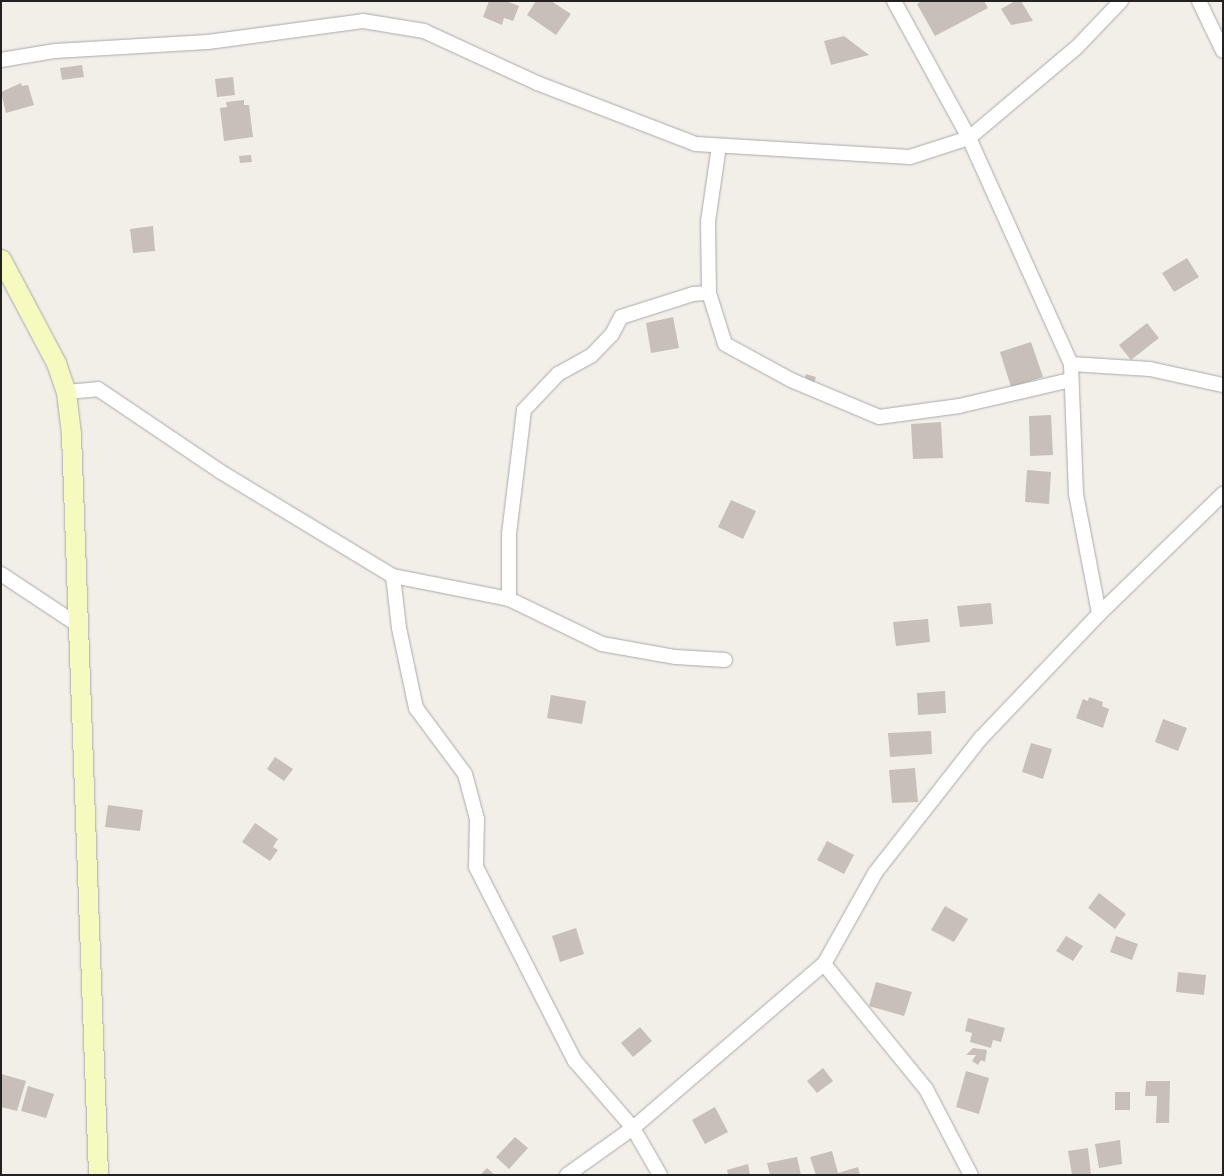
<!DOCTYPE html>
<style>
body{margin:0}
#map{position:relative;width:1224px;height:1176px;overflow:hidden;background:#f2efe9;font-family:Manrope,sans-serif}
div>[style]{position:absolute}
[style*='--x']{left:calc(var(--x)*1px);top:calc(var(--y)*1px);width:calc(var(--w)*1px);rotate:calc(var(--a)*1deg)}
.building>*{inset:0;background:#c7bfb8}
.roads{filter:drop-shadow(0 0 1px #a9a9a9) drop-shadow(0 0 1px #a9a9a9)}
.minor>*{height:14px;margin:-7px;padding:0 7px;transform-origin:7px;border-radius:7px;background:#fff}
.secondary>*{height:19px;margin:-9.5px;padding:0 9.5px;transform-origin:9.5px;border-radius:9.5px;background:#f7fabf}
span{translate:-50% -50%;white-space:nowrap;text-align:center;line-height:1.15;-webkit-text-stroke:3.5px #fff;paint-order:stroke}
.frame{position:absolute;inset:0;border:2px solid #222;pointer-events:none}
</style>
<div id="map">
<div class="building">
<i style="clip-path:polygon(489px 1px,506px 1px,519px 6px,513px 21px,504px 18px,502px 25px,483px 17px)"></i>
<i style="clip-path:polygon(536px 1px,551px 1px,571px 14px,556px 35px,527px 15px)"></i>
<i style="clip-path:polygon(922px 1px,984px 1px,988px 8px,935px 36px,917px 4px)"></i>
<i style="clip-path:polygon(1015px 1px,1021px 1px,1033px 21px,1011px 25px,1001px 9px)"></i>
<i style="clip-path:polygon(844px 36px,869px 55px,831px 65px,824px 41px)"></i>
<i style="clip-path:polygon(82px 65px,84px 77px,62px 80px,60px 68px)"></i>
<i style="clip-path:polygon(233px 77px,235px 95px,217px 97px,215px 79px)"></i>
<i style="clip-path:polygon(21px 83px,22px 86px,28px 85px,34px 105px,6px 113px,1px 92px)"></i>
<i style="clip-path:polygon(244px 100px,244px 105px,249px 105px,253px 137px,224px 141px,220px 108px,227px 107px,226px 102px)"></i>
<i style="clip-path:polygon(251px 155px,252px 162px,240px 163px,239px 156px)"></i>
<i style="clip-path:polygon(153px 226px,155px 251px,133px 253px,130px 229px)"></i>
<i style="clip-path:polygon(1187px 258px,1199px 277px,1174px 292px,1162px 273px)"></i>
<i style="clip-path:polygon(673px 317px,679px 348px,651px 353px,646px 323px)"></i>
<i style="clip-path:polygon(1147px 323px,1159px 338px,1131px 360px,1119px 345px)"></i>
<i style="clip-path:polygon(1031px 342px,1043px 377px,1011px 387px,1000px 352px)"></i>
<i style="clip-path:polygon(806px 374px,816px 377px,813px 387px,803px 384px)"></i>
<i style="clip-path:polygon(1051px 415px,1053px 455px,1030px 456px,1029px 416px)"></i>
<i style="clip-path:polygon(941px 422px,943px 458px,913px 459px,911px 424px)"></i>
<i style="clip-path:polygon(1027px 470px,1051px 472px,1049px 504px,1025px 502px)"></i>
<i style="clip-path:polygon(731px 500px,756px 511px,743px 539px,718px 527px)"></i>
<i style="clip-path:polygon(991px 603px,993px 624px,960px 627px,957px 606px)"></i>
<i style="clip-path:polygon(928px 619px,930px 642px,896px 646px,893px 622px)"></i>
<i style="clip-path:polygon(945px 691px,946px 713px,918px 715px,917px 693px)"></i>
<i style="clip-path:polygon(551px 695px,586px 701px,582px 724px,547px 718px)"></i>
<i style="clip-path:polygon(1089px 697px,1103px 702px,1102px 706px,1109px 709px,1103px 728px,1076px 718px,1083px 699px,1088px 701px)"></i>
<i style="clip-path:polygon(1163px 719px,1187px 728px,1178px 751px,1155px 742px)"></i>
<i style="clip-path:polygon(931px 731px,932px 754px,890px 757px,888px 733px)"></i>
<i style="clip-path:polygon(1031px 743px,1052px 749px,1043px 779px,1022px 772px)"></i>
<i style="clip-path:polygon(275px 757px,293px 769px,284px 781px,267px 769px)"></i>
<i style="clip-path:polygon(915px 768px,918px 802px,892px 803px,889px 770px)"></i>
<i style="clip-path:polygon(108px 805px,143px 810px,140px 831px,105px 827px)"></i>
<i style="clip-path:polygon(255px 823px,278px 839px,273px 847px,278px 850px,270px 861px,242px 842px)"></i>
<i style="clip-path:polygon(827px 841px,854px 855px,844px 874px,817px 860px)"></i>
<i style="clip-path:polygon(1099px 893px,1126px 914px,1115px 929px,1088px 908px)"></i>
<i style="clip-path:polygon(945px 906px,968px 919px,954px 942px,931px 930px)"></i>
<i style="clip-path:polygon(576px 928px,584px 954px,560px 962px,552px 936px)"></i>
<i style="clip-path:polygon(1066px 936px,1083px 946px,1073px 961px,1056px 951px)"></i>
<i style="clip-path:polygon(1116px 936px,1138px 944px,1132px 960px,1110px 952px)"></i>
<i style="clip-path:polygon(1178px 972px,1206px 975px,1204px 995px,1176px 992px)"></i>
<i style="clip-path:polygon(876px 982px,912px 992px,904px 1016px,869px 1006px)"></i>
<i style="clip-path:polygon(968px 1018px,1005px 1028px,1001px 1042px,993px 1040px,991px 1048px,970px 1042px,972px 1033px,965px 1031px)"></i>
<i style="clip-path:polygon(640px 1027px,652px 1041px,633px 1057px,621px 1043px)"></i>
<i style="clip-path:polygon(973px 1048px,987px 1050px,985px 1062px,981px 1060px,978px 1065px,972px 1061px,976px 1055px,966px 1055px)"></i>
<i style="clip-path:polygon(823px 1068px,833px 1081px,817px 1093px,807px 1081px)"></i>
<i style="clip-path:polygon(966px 1071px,989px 1078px,979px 1114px,956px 1107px)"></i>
<i style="clip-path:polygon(1px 1074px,26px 1081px,17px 1111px,1px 1107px)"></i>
<i style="clip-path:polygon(1146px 1081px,1170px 1081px,1169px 1123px,1156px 1123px,1157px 1096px,1145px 1096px)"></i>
<i style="clip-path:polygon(28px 1086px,54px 1094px,46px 1118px,21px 1111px)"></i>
<i style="clip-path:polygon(1115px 1092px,1130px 1092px,1130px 1110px,1115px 1110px)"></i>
<i style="clip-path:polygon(715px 1107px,728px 1132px,705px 1144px,692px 1120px)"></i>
<i style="clip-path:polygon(515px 1137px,528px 1148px,509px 1169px,496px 1157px)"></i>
<i style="clip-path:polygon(1120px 1140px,1122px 1164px,1099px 1168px,1095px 1144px)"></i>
<i style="clip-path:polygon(1088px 1148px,1091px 1175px,1072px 1175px,1068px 1151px)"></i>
<i style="clip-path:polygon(832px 1151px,838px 1173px,858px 1167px,860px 1175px,816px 1175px,810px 1157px)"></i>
<i style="clip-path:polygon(797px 1157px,801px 1175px,770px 1175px,767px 1163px)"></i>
<i style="clip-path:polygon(748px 1164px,750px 1175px,728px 1175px,727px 1170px)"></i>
<i style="clip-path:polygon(487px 1168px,495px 1175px,480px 1175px)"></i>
</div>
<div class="roads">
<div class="minor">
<i style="--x:894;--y:1;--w:156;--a:61.3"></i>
<i style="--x:969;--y:138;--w:248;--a:65.7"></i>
<i style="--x:1071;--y:364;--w:130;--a:87.8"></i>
<i style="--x:1076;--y:494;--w:122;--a:79.1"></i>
<i style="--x:1199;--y:1;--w:55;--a:64.4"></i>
<i style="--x:1;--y:60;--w:55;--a:-9.5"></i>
<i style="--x:55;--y:51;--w:153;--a:-3.4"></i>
<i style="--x:208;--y:42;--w:156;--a:-7.7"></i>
<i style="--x:363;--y:21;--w:62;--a:9.3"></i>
<i style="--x:424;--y:31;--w:124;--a:24.7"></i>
<i style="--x:537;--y:83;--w:170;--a:21"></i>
<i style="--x:696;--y:144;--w:214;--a:3.5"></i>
<i style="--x:910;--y:157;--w:62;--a:-17.9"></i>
<i style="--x:969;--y:138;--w:141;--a:-40.1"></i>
<i style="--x:1077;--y:47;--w:64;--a:-46.3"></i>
<i style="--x:719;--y:146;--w:76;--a:98.3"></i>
<i style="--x:708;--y:221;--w:72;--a:89.2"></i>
<i style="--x:709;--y:293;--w:53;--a:72.6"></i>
<i style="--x:725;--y:344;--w:75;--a:28.6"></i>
<i style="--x:791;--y:380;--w:95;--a:22.8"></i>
<i style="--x:879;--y:417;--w:81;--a:-7.8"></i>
<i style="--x:959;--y:406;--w:115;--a:-13.1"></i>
<i style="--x:1071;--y:364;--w:79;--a:3.6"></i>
<i style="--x:1150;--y:369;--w:75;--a:12.4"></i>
<i style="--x:66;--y:392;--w:32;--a:-5"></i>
<i style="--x:98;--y:389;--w:148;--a:34"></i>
<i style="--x:221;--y:472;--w:201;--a:31.2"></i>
<i style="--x:393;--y:576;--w:118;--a:11.2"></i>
<i style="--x:509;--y:599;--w:65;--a:-90"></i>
<i style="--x:509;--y:534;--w:125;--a:-83.1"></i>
<i style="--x:524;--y:410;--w:50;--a:-46.6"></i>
<i style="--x:558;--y:374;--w:38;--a:-29"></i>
<i style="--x:591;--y:356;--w:30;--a:-46"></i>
<i style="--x:612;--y:334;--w:19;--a:-62"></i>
<i style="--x:621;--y:317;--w:76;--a:-17.7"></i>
<i style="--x:693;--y:294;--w:16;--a:-4"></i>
<i style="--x:1;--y:574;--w:96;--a:33.5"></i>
<i style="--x:393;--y:576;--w:52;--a:83.4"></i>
<i style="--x:399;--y:628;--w:82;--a:78"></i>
<i style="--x:416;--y:708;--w:82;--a:53.4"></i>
<i style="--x:465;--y:774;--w:47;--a:75.1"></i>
<i style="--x:477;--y:819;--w:48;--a:91.2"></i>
<i style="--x:476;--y:867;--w:218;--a:63"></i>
<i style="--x:575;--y:1061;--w:89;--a:49.1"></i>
<i style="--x:633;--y:1128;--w:54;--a:60.1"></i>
<i style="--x:509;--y:599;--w:103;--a:25.8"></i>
<i style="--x:602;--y:644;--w:75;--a:10"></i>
<i style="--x:676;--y:657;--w:49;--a:3.5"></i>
<i style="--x:824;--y:964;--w:161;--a:50.8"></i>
<i style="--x:926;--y:1089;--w:97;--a:62.4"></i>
<i style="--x:567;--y:1175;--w:81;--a:-35.5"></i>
<i style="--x:633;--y:1128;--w:252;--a:-40.7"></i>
<i style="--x:824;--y:964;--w:104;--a:-60.7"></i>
<i style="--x:875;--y:873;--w:172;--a:-51.9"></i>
<i style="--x:981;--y:738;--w:171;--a:-46.4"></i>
<i style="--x:1099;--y:614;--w:173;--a:-44.1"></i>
</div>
<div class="secondary">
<i style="--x:1;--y:259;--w:118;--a:62.1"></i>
<i style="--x:56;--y:363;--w:31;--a:71"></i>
<i style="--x:66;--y:392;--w:42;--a:83.2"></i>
<i style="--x:71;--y:434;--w:741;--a:87.91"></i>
</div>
</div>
<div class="frame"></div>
</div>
